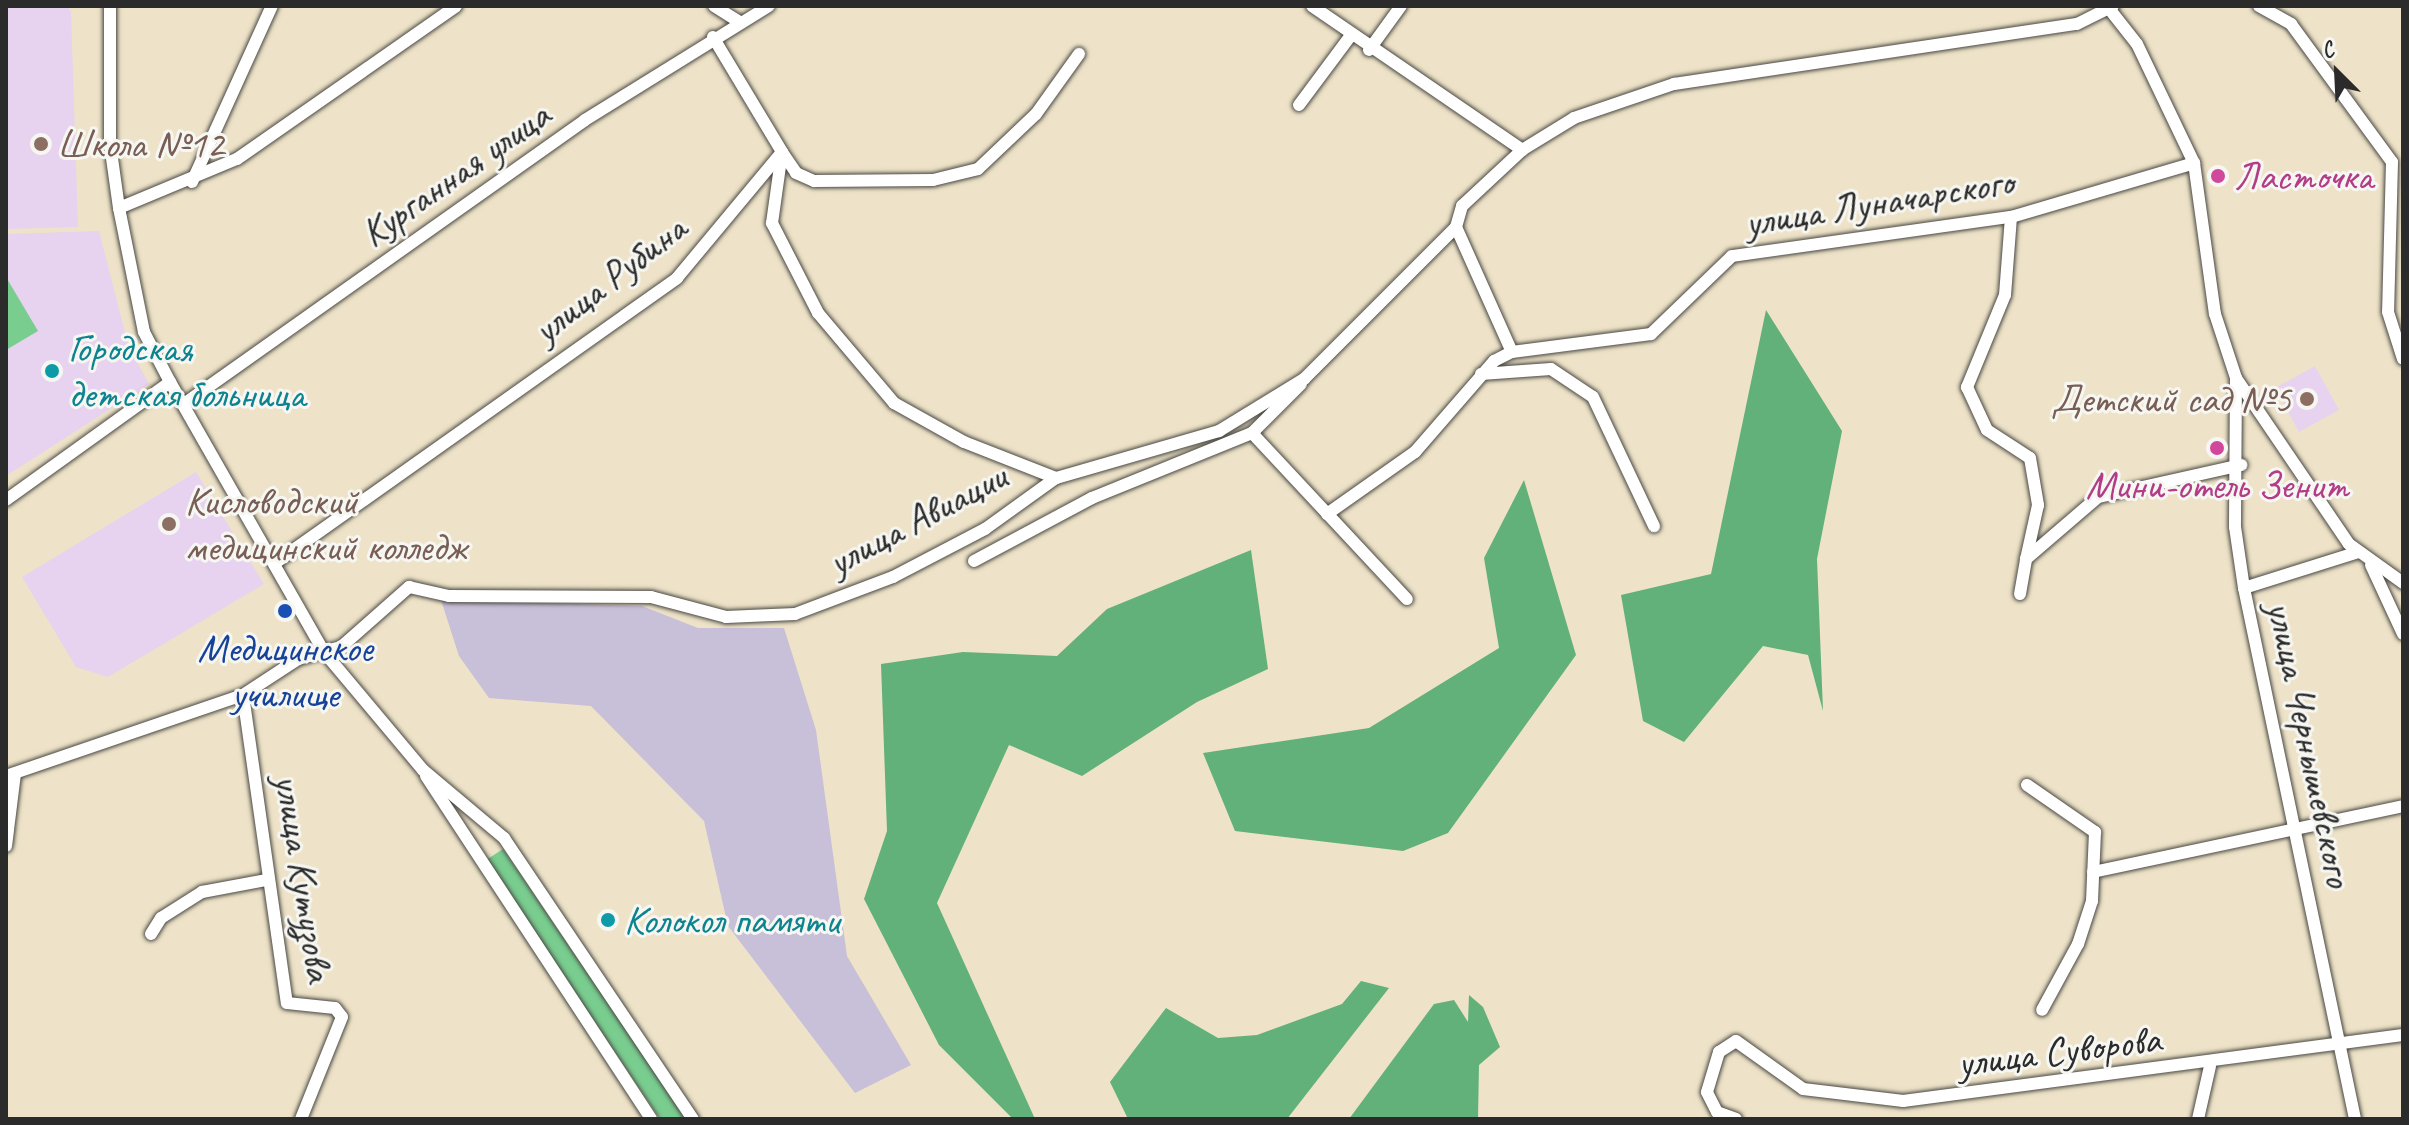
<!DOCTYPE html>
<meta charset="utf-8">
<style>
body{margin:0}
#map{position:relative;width:2409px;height:1125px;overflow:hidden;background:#eee3c8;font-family:Caveat,sans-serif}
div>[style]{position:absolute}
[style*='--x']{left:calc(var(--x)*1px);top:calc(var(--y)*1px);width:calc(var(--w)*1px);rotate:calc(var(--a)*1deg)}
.built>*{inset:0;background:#e7d2ef}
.industrial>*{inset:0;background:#c8bfd8}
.green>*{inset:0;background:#79cd8f}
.forest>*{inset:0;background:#62b07a}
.roads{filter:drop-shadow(0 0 2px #484743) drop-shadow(0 0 2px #484743)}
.minor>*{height:12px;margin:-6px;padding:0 6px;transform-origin:6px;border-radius:6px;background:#fff}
.dots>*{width:22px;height:22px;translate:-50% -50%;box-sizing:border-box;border:4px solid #f6f6f2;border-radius:50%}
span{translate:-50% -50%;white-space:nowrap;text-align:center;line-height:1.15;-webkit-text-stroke:6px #f6f6f2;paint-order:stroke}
.education-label{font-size:40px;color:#785e54}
.left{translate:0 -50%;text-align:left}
.right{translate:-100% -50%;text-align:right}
.street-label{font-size:40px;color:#2b2b2b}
.hotel-label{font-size:40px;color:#b23c85}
.culture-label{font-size:40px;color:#0d838f}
.transit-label{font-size:40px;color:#164399}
.frame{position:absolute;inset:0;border:8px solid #2b2b2b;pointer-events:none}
.north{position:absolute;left:2297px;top:32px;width:80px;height:80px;-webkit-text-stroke:6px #f6f6f2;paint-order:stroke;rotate:336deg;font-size:22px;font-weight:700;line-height:32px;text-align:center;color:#2b2b2b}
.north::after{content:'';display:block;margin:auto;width:28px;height:36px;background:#2b2b2b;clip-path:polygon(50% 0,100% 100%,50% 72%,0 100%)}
</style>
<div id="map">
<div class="built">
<i style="clip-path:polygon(6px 6px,67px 6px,71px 12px,78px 227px,6px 229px)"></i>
<i style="clip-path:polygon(99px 231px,129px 348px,149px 384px,6px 476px,6px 234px)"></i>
<i style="clip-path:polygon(2315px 366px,2339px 410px,2299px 432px,2275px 388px)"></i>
<i style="clip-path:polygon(196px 472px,264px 584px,108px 677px,76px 667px,22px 577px)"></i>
</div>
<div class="industrial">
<i style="clip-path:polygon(441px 600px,642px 606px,698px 628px,784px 628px,816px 730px,847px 956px,911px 1065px,855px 1093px,728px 926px,704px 821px,591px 706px,489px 698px,459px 656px)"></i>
</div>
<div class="green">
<i style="clip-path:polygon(6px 277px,38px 331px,6px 350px)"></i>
<i style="clip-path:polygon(503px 849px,687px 1119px,660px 1119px,486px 860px)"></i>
</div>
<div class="forest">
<i style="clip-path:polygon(1766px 310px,1842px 431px,1817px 559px,1823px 711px,1808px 655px,1763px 646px,1684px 742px,1643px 721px,1621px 595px,1711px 574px)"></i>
<i style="clip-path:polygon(1524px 480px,1576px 655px,1448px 833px,1403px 851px,1235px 831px,1203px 753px,1369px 728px,1499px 648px,1484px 558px)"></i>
<i style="clip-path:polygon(1251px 550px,1268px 669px,1197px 702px,1082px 776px,1009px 745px,937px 903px,1035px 1119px,1013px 1119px,939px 1045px,864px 899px,887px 831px,881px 664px,963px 652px,1057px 656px,1107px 609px)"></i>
<i style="clip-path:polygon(1361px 981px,1389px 988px,1287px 1119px,1128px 1119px,1110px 1082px,1166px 1008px,1218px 1038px,1257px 1035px,1342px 1004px)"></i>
<i style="clip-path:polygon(1469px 995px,1483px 1007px,1500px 1047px,1479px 1065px,1478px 1119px,1349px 1119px,1434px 1004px,1454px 1000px,1468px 1022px)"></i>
</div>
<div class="roads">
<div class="minor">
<i style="--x:110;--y:6;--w:138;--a:90"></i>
<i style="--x:110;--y:144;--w:65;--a:82"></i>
<i style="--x:119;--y:208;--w:126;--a:78.6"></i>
<i style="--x:144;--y:332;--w:56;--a:62.5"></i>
<i style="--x:170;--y:382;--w:311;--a:60.3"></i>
<i style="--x:324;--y:652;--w:154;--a:50"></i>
<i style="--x:423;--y:770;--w:106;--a:40"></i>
<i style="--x:504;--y:838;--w:339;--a:56.1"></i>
<i style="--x:714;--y:6;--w:28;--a:32"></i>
<i style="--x:1312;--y:6;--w:255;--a:34.4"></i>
<i style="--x:2107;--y:6;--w:48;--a:51.7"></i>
<i style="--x:2137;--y:44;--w:132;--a:64.4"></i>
<i style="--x:2194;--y:163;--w:152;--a:82.1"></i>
<i style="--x:2215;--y:314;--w:67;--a:71.8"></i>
<i style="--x:2236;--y:378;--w:201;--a:55.8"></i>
<i style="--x:2349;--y:544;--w:67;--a:35.8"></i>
<i style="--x:2259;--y:6;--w:37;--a:29"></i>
<i style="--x:2291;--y:24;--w:171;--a:53.8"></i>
<i style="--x:2392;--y:162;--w:150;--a:91.5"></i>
<i style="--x:2388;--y:312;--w:49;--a:72.3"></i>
<i style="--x:713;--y:37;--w:134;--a:59"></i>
<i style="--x:782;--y:152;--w:72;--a:98"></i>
<i style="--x:772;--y:223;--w:101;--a:62.9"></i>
<i style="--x:818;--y:313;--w:118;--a:49.8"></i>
<i style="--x:894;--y:403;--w:80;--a:29.1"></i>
<i style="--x:964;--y:442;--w:99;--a:21.4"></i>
<i style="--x:1369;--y:50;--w:54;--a:-54"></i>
<i style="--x:1299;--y:105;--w:84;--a:-53.3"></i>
<i style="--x:192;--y:182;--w:193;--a:-65.6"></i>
<i style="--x:119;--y:208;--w:128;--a:-22.6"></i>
<i style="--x:237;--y:159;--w:267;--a:-34.9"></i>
<i style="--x:2011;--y:217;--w:78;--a:94.4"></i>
<i style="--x:2005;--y:295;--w:100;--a:112.4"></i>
<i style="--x:1967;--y:387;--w:47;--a:65.1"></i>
<i style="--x:1987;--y:430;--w:51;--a:33.1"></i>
<i style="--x:2030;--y:458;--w:48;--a:80.3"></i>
<i style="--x:2038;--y:505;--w:55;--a:102.5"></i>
<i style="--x:1456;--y:227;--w:137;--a:65.9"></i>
<i style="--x:1481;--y:374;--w:70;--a:-4.1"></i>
<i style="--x:1551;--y:369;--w:50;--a:33.7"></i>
<i style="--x:1593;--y:397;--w:143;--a:64.7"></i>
<i style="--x:2236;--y:378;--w:149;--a:90.4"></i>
<i style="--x:2235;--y:527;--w:62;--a:81.6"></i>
<i style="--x:2244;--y:588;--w:542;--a:78.19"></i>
<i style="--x:184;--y:404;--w:491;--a:-35.3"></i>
<i style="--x:585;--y:120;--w:216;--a:-31.8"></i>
<i style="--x:1252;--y:433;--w:227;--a:47"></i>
<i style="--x:6;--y:500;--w:202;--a:-35.7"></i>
<i style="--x:1327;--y:514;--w:108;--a:-35.2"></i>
<i style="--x:1415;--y:452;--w:121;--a:-49"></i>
<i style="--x:1494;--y:361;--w:20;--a:-27"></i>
<i style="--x:1512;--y:352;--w:140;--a:-7.4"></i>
<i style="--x:1651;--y:334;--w:112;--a:-43.9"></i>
<i style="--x:1732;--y:256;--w:282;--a:-8"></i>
<i style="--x:2011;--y:217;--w:191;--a:-16.4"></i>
<i style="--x:974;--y:561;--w:134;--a:-28.1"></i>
<i style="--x:1092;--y:498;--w:173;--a:-22.1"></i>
<i style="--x:1252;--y:433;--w:69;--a:-45"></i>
<i style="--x:275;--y:563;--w:493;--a:-35.3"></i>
<i style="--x:677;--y:278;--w:164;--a:-50.2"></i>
<i style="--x:782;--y:152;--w:25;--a:56"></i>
<i style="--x:796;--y:173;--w:20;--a:24"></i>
<i style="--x:814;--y:181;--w:119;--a:-0.5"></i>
<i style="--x:933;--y:180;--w:46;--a:-13.7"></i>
<i style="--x:978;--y:169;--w:80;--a:-43.5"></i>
<i style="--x:1036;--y:114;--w:74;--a:-54.4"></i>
<i style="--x:2371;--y:565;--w:76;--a:65.1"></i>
<i style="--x:2244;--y:588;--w:120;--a:-17.5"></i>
<i style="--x:2020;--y:594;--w:36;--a:-80"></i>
<i style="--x:2026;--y:559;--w:95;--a:-40.7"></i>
<i style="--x:2098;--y:497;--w:147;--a:-12.6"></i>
<i style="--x:243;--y:695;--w:311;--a:81.9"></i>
<i style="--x:287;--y:1003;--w:48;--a:5.9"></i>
<i style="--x:335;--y:1008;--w:11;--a:52"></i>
<i style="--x:342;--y:1017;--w:110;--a:111.9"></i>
<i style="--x:6;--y:776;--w:250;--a:-18.9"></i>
<i style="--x:243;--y:695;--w:66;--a:-33.2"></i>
<i style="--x:298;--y:659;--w:45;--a:-15.6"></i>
<i style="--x:341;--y:647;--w:91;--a:-41.4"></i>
<i style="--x:409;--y:587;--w:41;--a:12.7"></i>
<i style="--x:449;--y:596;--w:202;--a:0.3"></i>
<i style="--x:651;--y:597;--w:78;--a:14.9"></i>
<i style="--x:726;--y:617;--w:69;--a:-2.5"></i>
<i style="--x:795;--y:614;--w:105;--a:-20.7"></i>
<i style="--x:893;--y:577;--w:104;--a:-27.6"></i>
<i style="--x:985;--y:529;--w:87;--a:-35.7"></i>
<i style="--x:1056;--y:478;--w:170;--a:-16.1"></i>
<i style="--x:1219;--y:431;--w:100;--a:-31.5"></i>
<i style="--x:1304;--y:379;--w:215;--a:-45"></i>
<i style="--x:1456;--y:227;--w:22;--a:-74"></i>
<i style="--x:1462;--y:206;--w:82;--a:-43"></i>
<i style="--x:1522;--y:150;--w:61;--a:-31.6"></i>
<i style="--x:1574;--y:118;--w:106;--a:-18.8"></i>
<i style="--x:1674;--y:84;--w:407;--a:-8.5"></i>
<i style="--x:2077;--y:24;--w:40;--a:-26.6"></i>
<i style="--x:426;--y:776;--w:410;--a:56.7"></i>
<i style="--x:2027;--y:785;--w:83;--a:34.7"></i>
<i style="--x:2095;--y:832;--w:69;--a:92.5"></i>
<i style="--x:2092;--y:901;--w:45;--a:108"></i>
<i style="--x:2078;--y:944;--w:75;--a:118.6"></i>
<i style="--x:6;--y:846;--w:73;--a:-82.9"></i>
<i style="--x:2093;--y:872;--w:317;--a:-12"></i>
<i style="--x:151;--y:934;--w:19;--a:-58"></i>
<i style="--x:161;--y:918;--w:49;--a:-32.4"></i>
<i style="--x:202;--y:892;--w:66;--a:-10.5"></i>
<i style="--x:1736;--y:1119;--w:20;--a:-160"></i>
<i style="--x:1717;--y:1112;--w:22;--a:-117"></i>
<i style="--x:1707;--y:1092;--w:42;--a:-73.3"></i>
<i style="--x:1719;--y:1052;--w:20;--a:-33"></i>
<i style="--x:1736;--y:1041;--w:82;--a:35.6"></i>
<i style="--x:1803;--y:1089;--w:101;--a:6.8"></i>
<i style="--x:1903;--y:1101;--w:504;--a:-7.52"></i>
<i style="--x:2198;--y:1119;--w:54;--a:-77.2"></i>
</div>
</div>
<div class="dots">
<i style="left:41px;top:144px;background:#8d6e63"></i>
<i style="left:2218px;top:176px;background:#d1479c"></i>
<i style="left:52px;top:371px;background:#0f9aa8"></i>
<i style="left:2307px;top:399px;background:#8d6e63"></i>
<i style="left:2217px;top:448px;background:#d1479c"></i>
<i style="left:169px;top:524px;background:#8d6e63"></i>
<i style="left:285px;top:611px;background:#1a4fb4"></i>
<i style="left:608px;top:920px;background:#0f9aa8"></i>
</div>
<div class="education-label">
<span class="left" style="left:57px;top:144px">Школа №12</span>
<span class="right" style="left:2291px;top:399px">Детский сад №5</span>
<span class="left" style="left:185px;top:524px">Кисловодский<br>медицинский колледж</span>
</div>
<div class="street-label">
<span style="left:455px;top:174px;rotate:-35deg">Курганная улица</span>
<span style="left:1879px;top:202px;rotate:-9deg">улица Луначарского</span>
<span style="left:609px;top:279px;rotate:-38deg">улица Рубина</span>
<span style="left:917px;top:519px;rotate:-28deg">улица Авиации</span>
<span style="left:2310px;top:744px;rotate:78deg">улица Чернышевского</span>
<span style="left:304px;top:878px;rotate:81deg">улица Кутузова</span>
<span style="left:2059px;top:1051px;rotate:-7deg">улица Суворова</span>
</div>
<div class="hotel-label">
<span class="left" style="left:2234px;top:176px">Ласточка</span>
<span style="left:2217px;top:485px">Мини-отель Зенит</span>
</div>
<div class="culture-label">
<span class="left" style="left:68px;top:371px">Городская<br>детская больница</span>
<span class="left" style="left:624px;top:920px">Колокол памяти</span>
</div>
<div class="transit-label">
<span style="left:285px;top:671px">Медицинское<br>училище</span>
</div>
<div class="frame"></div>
<div class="north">С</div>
</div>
